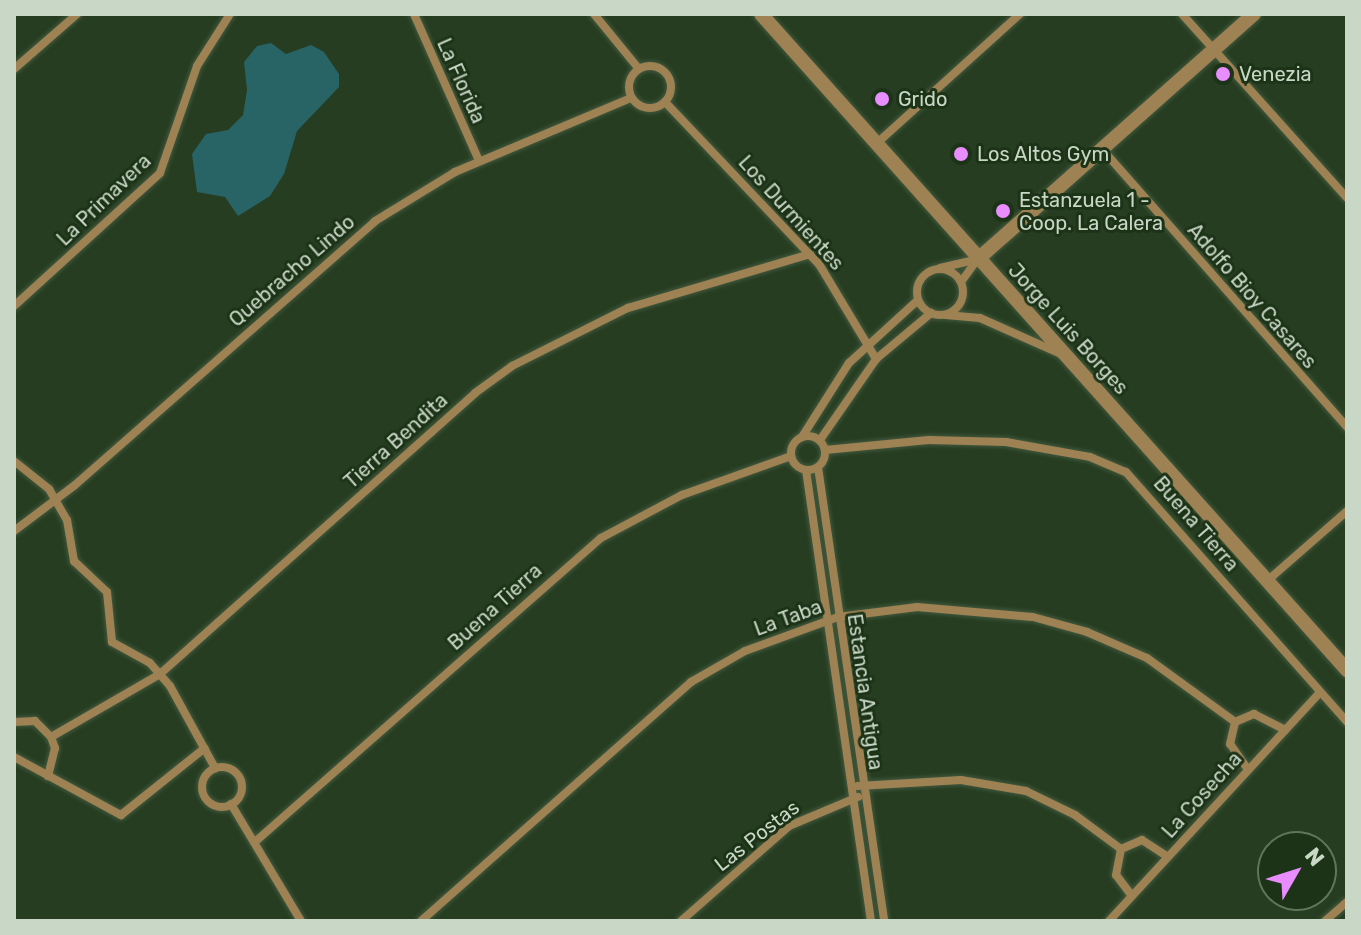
<!DOCTYPE html>
<style>
body{margin:0}
#map{position:relative;width:1361px;height:935px;overflow:hidden;background:#263d21;font-family:Rubik,sans-serif}
div>[style]{position:absolute}
[style*='--x']{left:calc(var(--x)*1px);top:calc(var(--y)*1px);width:calc(var(--w)*1px);rotate:calc(var(--a)*1deg)}
.water>*{inset:0;background:#286366}
.roads{filter:drop-shadow(0 0 2px #43593f) drop-shadow(0 0 2px #43593f)}
.minor>*{height:8px;margin:-4px;padding:0 4px;transform-origin:4px;border-radius:4px;background:#9e8253}
.minor>.ring{margin:-4px;padding:0;box-sizing:content-box;background:none;border:8px solid #9e8253;border-radius:50%}
.tertiary>*{height:14px;margin:-7px;padding:0 7px;transform-origin:7px;border-radius:7px;background:#9e8253}
.dots>*{width:22px;height:22px;translate:-50% -50%;box-sizing:border-box;border:4px solid #1c3317;border-radius:50%}
span{translate:-50% -50%;white-space:nowrap;text-align:center;line-height:1.15;-webkit-text-stroke:6px #1c3317;paint-order:stroke}
.poi-label{font-size:20px;color:#c9d7c6}
.left{translate:0 -50%;text-align:left}
.street-label{font-size:20px;color:#c9d7c6}
.frame{position:absolute;inset:0;border:16px solid #c9d7c6;pointer-events:none}
.north{position:absolute;left:1257px;top:831px;width:80px;height:80px;box-sizing:border-box;background:#1c3317;border:2px solid #61755d;border-radius:50%;rotate:51deg;font-size:22px;font-weight:700;line-height:32px;text-align:center;color:#c9d7c6}
.north::after{content:'';display:block;margin:auto;width:28px;height:36px;background:#e98dfe;clip-path:polygon(50% 0,100% 100%,50% 72%,0 100%)}
</style>
<div id="map">
<div class="water">
<i style="clip-path:polygon(271px 43px,286px 54px,311px 45px,324px 52px,339px 74px,339px 87px,297px 131px,284px 174px,270px 196px,238px 216px,225px 197px,197px 192px,192px 154px,206px 134px,228px 130px,243px 115px,247px 90px,244px 62px,257px 46px)"></i>
</div>
<div class="roads">
<div class="minor">
<i style="--x:414;--y:14;--w:161;--a:66.1"></i>
<i style="--x:594;--y:14;--w:71;--a:50.7"></i>
<i style="--x:1182;--y:14;--w:247;--a:48.1"></i>
<i class="ring" style="left:629px;top:66px;width:34px;height:34px"></i>
<i style="--x:14;--y:69;--w:84;--a:-41.1"></i>
<i style="--x:665;--y:102;--w:224;--a:46.5"></i>
<i style="--x:819;--y:264;--w:111;--a:59"></i>
<i style="--x:877;--y:143;--w:193;--a:-42.1"></i>
<i style="--x:1102;--y:149;--w:371;--a:48.6"></i>
<i style="--x:940;--y:268;--w:39;--a:-13"></i>
<i class="ring" style="left:917px;top:269px;width:38px;height:38px"></i>
<i style="--x:961;--y:282;--w:27;--a:-54"></i>
<i style="--x:14;--y:306;--w:197;--a:-42.3"></i>
<i style="--x:160;--y:173;--w:113;--a:-70.9"></i>
<i style="--x:197;--y:66;--w:62;--a:-57.6"></i>
<i style="--x:946;--y:315;--w:34;--a:5"></i>
<i style="--x:980;--y:318;--w:89;--a:24"></i>
<i class="ring" style="left:791px;top:436px;width:26px;height:26px"></i>
<i style="--x:802;--y:437;--w:88;--a:-57.6"></i>
<i style="--x:849;--y:363;--w:93;--a:-42.4"></i>
<i style="--x:820;--y:440;--w:98;--a:-55.3"></i>
<i style="--x:876;--y:359;--w:72;--a:-39.9"></i>
<i style="--x:825;--y:450;--w:104;--a:-5.5"></i>
<i style="--x:929;--y:440;--w:77;--a:1.5"></i>
<i style="--x:1006;--y:442;--w:85;--a:10.1"></i>
<i style="--x:1090;--y:457;--w:39;--a:23"></i>
<i style="--x:1126;--y:472;--w:334;--a:48.5"></i>
<i style="--x:14;--y:461;--w:45;--a:38.7"></i>
<i style="--x:49;--y:489;--w:36;--a:60"></i>
<i style="--x:67;--y:520;--w:42;--a:80.3"></i>
<i style="--x:74;--y:561;--w:45;--a:43.2"></i>
<i style="--x:107;--y:592;--w:50;--a:84.3"></i>
<i style="--x:112;--y:642;--w:43;--a:28.9"></i>
<i style="--x:150;--y:663;--w:30;--a:49"></i>
<i style="--x:170;--y:686;--w:94;--a:61.2"></i>
<i style="--x:818;--y:467;--w:459;--a:81.7"></i>
<i style="--x:806;--y:470;--w:456;--a:81.8"></i>
<i style="--x:14;--y:531;--w:76;--a:-37"></i>
<i style="--x:75;--y:485;--w:400;--a:-41.3"></i>
<i style="--x:375;--y:221;--w:94;--a:-31.5"></i>
<i style="--x:455;--y:172;--w:191;--a:-22.8"></i>
<i style="--x:1267;--y:581;--w:106;--a:-41.2"></i>
<i style="--x:14;--y:722;--w:21;--a:-3"></i>
<i style="--x:35;--y:721;--w:23;--a:45"></i>
<i style="--x:51;--y:737;--w:12;--a:70"></i>
<i style="--x:55;--y:748;--w:29;--a:104"></i>
<i style="--x:51;--y:737;--w:126;--a:-30"></i>
<i style="--x:160;--y:674;--w:422;--a:-41.7"></i>
<i style="--x:475;--y:393;--w:46;--a:-36.1"></i>
<i style="--x:512;--y:366;--w:130;--a:-26.6"></i>
<i style="--x:628;--y:308;--w:190;--a:-16.5"></i>
<i style="--x:14;--y:757;--w:122;--a:28.5"></i>
<i style="--x:121;--y:815;--w:107;--a:-38.6"></i>
<i class="ring" style="left:202px;top:767px;width:32px;height:32px"></i>
<i style="--x:1247;--y:768;--w:29;--a:-125"></i>
<i style="--x:1230;--y:744;--w:23;--a:-77"></i>
<i style="--x:1235;--y:722;--w:21;--a:-23"></i>
<i style="--x:1254;--y:714;--w:35;--a:27"></i>
<i style="--x:858;--y:786;--w:103;--a:-3.3"></i>
<i style="--x:961;--y:780;--w:66;--a:9.6"></i>
<i style="--x:1026;--y:791;--w:55;--a:26.1"></i>
<i style="--x:1075;--y:815;--w:57;--a:36.5"></i>
<i style="--x:231;--y:804;--w:136;--a:59.1"></i>
<i style="--x:256;--y:841;--w:459;--a:-41.3"></i>
<i style="--x:601;--y:538;--w:92;--a:-28"></i>
<i style="--x:682;--y:495;--w:116;--a:-19.7"></i>
<i style="--x:1132;--y:896;--w:26;--a:-127"></i>
<i style="--x:1116;--y:875;--w:26;--a:-79"></i>
<i style="--x:1121;--y:849;--w:23;--a:-23"></i>
<i style="--x:1142;--y:840;--w:31;--a:33"></i>
<i style="--x:421;--y:921;--w:361;--a:-41.5"></i>
<i style="--x:691;--y:682;--w:62;--a:-29.9"></i>
<i style="--x:745;--y:651;--w:99;--a:-20.1"></i>
<i style="--x:838;--y:617;--w:80;--a:-7.2"></i>
<i style="--x:917;--y:607;--w:116;--a:4.9"></i>
<i style="--x:1033;--y:617;--w:56;--a:15.5"></i>
<i style="--x:1087;--y:632;--w:65;--a:23.4"></i>
<i style="--x:1147;--y:658;--w:109;--a:36"></i>
<i style="--x:681;--y:921;--w:144;--a:-41.3"></i>
<i style="--x:789;--y:826;--w:75;--a:-22.8"></i>
<i style="--x:1109;--y:921;--w:311;--a:-47.3"></i>
<i style="--x:1325;--y:921;--w:29;--a:-41"></i>
</div>
<div class="tertiary">
<i style="--x:761;--y:14;--w:880;--a:48.23"></i>
<i style="--x:978;--y:259;--w:369;--a:-41.6"></i>
</div>
</div>
<div class="dots">
<i style="left:1223px;top:74px;background:#e98dfe"></i>
<i style="left:882px;top:99px;background:#e98dfe"></i>
<i style="left:961px;top:154px;background:#e98dfe"></i>
<i style="left:1003px;top:211px;background:#e98dfe"></i>
</div>
<div class="poi-label">
<span class="left" style="left:1239px;top:74px">Venezia</span>
<span class="left" style="left:898px;top:99px">Grido</span>
<span class="left" style="left:977px;top:154px">Los Altos Gym</span>
<span class="left" style="left:1019px;top:212px">Estanzuela 1 -<br>Coop. La Calera</span>
</div>
<div class="street-label">
<span style="left:461px;top:81px;rotate:66deg">La Florida</span>
<span style="left:104px;top:200px;rotate:-44deg">La Primavera</span>
<span style="left:791px;top:213px;rotate:48deg">Los Durmientes</span>
<span style="left:292px;top:271px;rotate:-41deg">Quebracho Lindo</span>
<span style="left:1252px;top:296px;rotate:49deg">Adolfo Bioy Casares</span>
<span style="left:1068px;top:329px;rotate:48deg">Jorge Luis Borges</span>
<span style="left:396px;top:441px;rotate:-42deg">Tierra Bendita</span>
<span style="left:1196px;top:524px;rotate:49deg">Buena Tierra</span>
<span style="left:495px;top:607px;rotate:-42deg">Buena Tierra</span>
<span style="left:788px;top:618px;rotate:-20deg">La Taba</span>
<span style="left:865px;top:692px;rotate:82deg">Estancia Antigua</span>
<span style="left:1202px;top:795px;rotate:-48deg">La Cosecha</span>
<span style="left:757px;top:836px;rotate:-38deg">Las Postas</span>
</div>
<div class="frame"></div>
<div class="north">N</div>
</div>
